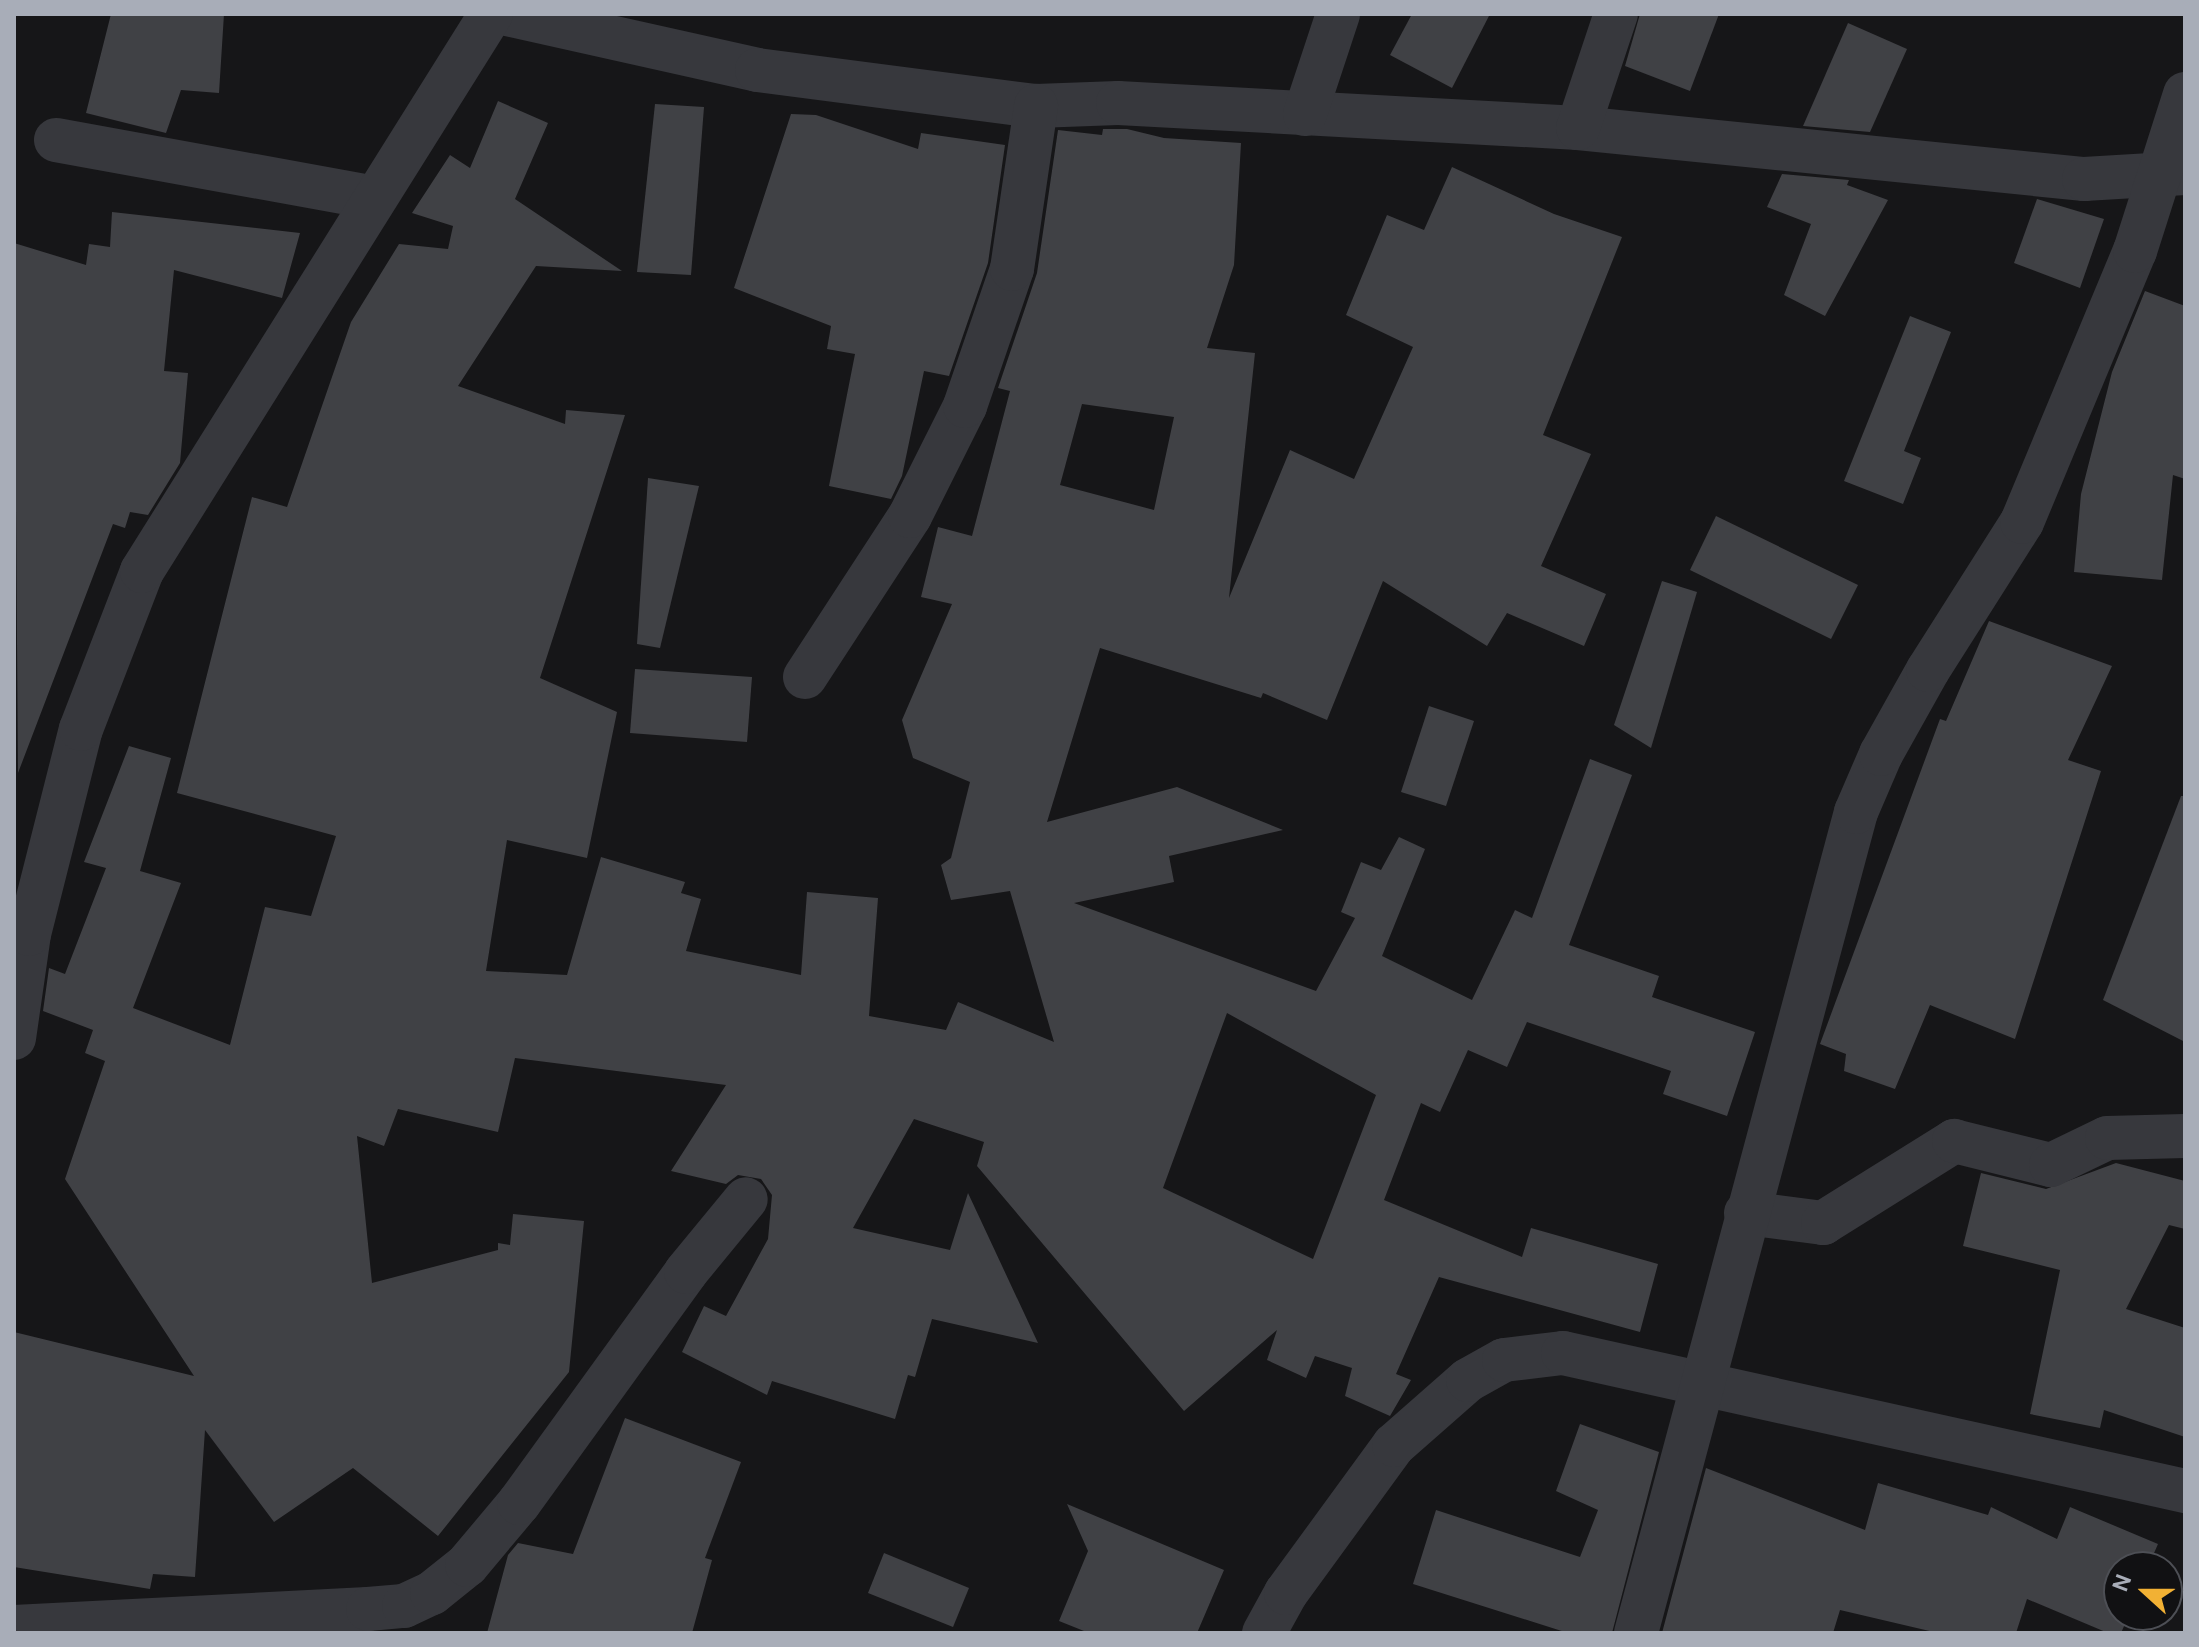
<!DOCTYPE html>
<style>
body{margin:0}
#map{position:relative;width:2199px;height:1647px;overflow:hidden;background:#161618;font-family:"DM Sans",sans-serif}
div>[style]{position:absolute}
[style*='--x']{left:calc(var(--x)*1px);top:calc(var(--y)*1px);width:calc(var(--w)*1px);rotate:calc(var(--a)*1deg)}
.building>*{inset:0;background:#404145}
.minor>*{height:44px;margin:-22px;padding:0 22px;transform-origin:22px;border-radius:22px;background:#37383d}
span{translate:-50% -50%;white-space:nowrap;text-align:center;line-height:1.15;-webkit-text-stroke:8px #111113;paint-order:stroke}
.frame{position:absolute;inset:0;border:16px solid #a8adb8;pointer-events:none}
.north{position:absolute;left:2103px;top:1551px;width:80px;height:80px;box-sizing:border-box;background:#111113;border:2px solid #4d4f55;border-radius:50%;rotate:291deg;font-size:22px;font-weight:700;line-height:32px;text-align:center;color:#a8adb8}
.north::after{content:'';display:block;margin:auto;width:28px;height:36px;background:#f2b134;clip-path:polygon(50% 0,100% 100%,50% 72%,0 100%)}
</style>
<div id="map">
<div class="building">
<i style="clip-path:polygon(111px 14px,224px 14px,219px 93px,181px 90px,166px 133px,86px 113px)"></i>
<i style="clip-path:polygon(1412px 14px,1490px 14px,1452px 88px,1390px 55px)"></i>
<i style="clip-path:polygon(1640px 14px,1719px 14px,1690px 91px,1625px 66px)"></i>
<i style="clip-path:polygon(1848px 23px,1907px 49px,1870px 132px,1803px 126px)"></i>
<i style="clip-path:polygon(evenodd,498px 101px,548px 123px,515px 199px,622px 271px,536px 266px,458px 386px,565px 424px,566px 410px,625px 415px,540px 678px,617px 712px,587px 858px,507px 840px,486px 971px,567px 975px,601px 857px,685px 882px,681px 893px,701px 899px,686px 951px,801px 975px,807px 892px,878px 898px,869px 1016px,946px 1030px,958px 1002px,1054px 1042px,1010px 891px,951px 900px,941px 865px,951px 858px,970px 782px,913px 758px,902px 720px,952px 604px,921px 597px,938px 527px,972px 536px,1010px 391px,998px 388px,1037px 273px,1058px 130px,1102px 135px,1103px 129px,1127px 129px,1164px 138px,1241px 143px,1234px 265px,1207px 348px,1255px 353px,1229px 598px,1290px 450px,1354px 479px,1413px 347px,1346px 315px,1387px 215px,1424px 230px,1452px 167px,1554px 214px,1622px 237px,1543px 435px,1591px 454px,1541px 566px,1606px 594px,1584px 646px,1507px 613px,1487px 646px,1383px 581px,1327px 720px,1263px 693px,1261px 698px,1100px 648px,1047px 822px,1177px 787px,1283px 830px,1169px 856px,1174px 882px,1074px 903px,1316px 991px,1355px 918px,1341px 912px,1361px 862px,1381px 870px,1399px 837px,1425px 849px,1382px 956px,1472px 1000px,1515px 910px,1532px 918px,1590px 759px,1632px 775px,1569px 945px,1659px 976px,1652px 997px,1755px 1032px,1727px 1116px,1663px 1094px,1671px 1071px,1527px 1022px,1507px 1067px,1468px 1050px,1440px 1112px,1421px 1103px,1384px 1200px,1522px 1257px,1531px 1228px,1658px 1264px,1640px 1332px,1439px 1277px,1396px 1374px,1411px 1380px,1390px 1416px,1345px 1396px,1352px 1368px,1315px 1356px,1306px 1378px,1267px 1360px,1277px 1330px,1184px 1411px,977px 1166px,984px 1142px,914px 1119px,853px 1228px,950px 1250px,968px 1193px,1038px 1343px,932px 1319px,915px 1377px,908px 1375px,895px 1419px,772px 1381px,767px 1395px,682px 1352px,704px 1306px,726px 1316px,768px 1239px,772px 1195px,761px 1179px,738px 1175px,726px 1184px,671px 1171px,726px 1085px,515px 1058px,498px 1132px,398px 1109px,384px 1146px,357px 1136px,372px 1283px,498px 1250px,498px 1243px,510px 1245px,513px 1214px,584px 1221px,569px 1372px,438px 1536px,353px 1468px,274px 1522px,205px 1430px,195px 1577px,153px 1574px,150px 1589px,14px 1567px,14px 1332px,194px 1376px,65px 1179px,105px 1061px,85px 1053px,93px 1030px,43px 1011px,49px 968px,65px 974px,106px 868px,84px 862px,129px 746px,171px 758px,140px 871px,181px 883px,133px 1008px,230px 1045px,265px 907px,311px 916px,336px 836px,177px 793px,252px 497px,287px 507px,351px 322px,399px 244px,448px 249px,453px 226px,412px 213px,450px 155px,470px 168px,498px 101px,1082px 404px,1174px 417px,1154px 510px,1060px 485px,1082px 404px,498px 101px,1227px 1013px,1376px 1095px,1313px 1259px,1163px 1188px,1227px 1013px)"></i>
<i style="clip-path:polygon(655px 104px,704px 107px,691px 275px,637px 272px)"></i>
<i style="clip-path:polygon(791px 114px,816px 115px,918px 149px,921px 133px,1005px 145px,988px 263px,949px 376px,924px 371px,902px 476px,891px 499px,829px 486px,855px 354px,827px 349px,831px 326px,734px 288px)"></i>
<i style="clip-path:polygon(1782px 174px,1849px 180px,1847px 185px,1888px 200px,1825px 316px,1784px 295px,1811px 224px,1767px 207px)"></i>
<i style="clip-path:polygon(2037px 199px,2104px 219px,2080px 288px,2014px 263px)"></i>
<i style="clip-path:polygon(112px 212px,300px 233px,282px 298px,174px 270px,164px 371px,188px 373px,180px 463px,148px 515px,130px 512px,125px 528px,113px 524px,18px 773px,14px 243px,86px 265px,89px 244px,110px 247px)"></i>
<i style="clip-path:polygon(2145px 291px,2185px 306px,2185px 479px,2173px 475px,2162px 580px,2074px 572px,2081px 494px,2112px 372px)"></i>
<i style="clip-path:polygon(1910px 316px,1951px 332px,1904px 451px,1921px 458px,1903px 504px,1844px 481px)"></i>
<i style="clip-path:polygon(648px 478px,699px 486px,660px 648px,637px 644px)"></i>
<i style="clip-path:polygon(1716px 516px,1858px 585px,1831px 639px,1690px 570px)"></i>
<i style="clip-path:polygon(1662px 581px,1697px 592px,1651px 748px,1614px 725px)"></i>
<i style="clip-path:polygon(1989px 621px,2112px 666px,2068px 760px,2101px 771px,2015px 1039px,1930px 1005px,1895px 1089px,1844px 1071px,1846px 1054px,1820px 1044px,1940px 719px,1946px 721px)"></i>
<i style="clip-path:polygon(635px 669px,752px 677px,747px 742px,630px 733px)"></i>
<i style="clip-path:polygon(1429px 706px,1474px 721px,1446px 806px,1401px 792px)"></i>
<i style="clip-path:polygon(2181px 796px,2185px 796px,2185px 1042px,2103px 1000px)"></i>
<i style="clip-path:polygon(2116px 1163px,2185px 1181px,2185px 1229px,2169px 1225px,2126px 1309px,2185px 1328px,2185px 1437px,2104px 1410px,2100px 1428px,2030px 1414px,2060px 1270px,1963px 1246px,1981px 1173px,2046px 1189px)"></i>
<i style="clip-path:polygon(625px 1418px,741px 1462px,705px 1558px,712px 1560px,692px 1633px,487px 1633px,508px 1555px,518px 1543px,573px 1554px)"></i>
<i style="clip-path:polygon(1580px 1424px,1659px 1452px,1612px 1633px,1568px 1633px,1413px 1584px,1436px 1510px,1580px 1557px,1598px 1510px,1556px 1491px)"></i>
<i style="clip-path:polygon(1706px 1468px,1865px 1530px,1878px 1483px,1988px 1515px,1991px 1507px,2057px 1539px,2070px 1507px,2158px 1544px,2148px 1567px,2119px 1567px,2119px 1615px,2129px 1615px,2121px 1633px,2108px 1633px,2027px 1599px,2016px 1633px,1938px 1633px,1840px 1610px,1833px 1633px,1662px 1633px)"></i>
<i style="clip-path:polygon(1067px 1504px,1224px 1570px,1197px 1633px,1089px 1633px,1059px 1621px,1088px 1551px)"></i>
<i style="clip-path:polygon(884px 1553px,969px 1588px,953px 1627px,868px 1593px)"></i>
</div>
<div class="minor">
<i style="--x:507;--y:14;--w:256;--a:12.6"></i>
<i style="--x:757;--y:70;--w:281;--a:7.4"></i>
<i style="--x:1036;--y:106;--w:82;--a:-2.1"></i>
<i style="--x:1118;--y:103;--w:461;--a:3.1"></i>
<i style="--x:1578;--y:128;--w:509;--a:5.76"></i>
<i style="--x:2084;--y:179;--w:101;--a:-3.4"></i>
<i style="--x:1305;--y:114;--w:105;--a:-71.7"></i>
<i style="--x:1578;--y:128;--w:120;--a:-71.6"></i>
<i style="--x:56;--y:140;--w:324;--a:10.3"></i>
<i style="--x:805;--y:677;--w:192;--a:-56.9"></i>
<i style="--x:910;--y:516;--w:123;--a:-63.4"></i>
<i style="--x:965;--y:406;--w:145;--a:-71.1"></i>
<i style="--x:1012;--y:269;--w:165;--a:-81.6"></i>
<i style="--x:14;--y:1038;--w:105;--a:-81.8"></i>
<i style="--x:29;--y:934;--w:211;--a:-75.8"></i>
<i style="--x:81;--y:729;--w:169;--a:-68.9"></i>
<i style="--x:142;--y:571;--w:657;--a:-57.93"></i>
<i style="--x:1746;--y:1213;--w:78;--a:7.4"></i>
<i style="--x:1823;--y:1223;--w:155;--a:-32"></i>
<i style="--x:1954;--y:1141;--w:100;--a:13.9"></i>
<i style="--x:2051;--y:1165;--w:62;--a:-25.7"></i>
<i style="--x:2107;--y:1138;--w:78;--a:-1.5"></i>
<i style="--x:14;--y:1627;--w:354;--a:-2.9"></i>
<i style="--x:368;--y:1609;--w:36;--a:-5"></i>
<i style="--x:404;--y:1606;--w:31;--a:-25"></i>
<i style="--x:432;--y:1593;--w:45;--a:-38.7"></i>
<i style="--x:467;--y:1565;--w:81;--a:-50"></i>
<i style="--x:519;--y:1503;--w:285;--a:-54.1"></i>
<i style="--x:686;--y:1272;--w:94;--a:-50.6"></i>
<i style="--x:1264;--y:1633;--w:46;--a:-61.2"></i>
<i style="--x:1286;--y:1593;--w:183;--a:-53.9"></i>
<i style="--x:1394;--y:1445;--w:98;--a:-41.3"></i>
<i style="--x:1468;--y:1380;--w:41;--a:-29.1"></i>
<i style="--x:1504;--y:1360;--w:59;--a:-6.8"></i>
<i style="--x:1563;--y:1353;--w:637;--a:12.51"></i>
<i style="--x:1636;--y:1633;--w:850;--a:-75"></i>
<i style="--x:1856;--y:812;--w:63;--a:-66.7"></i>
<i style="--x:1881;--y:754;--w:96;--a:-60.8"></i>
<i style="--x:1928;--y:670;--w:175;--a:-57.6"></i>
<i style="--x:2022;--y:522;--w:294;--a:-67.4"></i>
<i style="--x:2135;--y:251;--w:165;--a:-72.3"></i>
</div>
<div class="frame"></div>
<div class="north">N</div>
</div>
